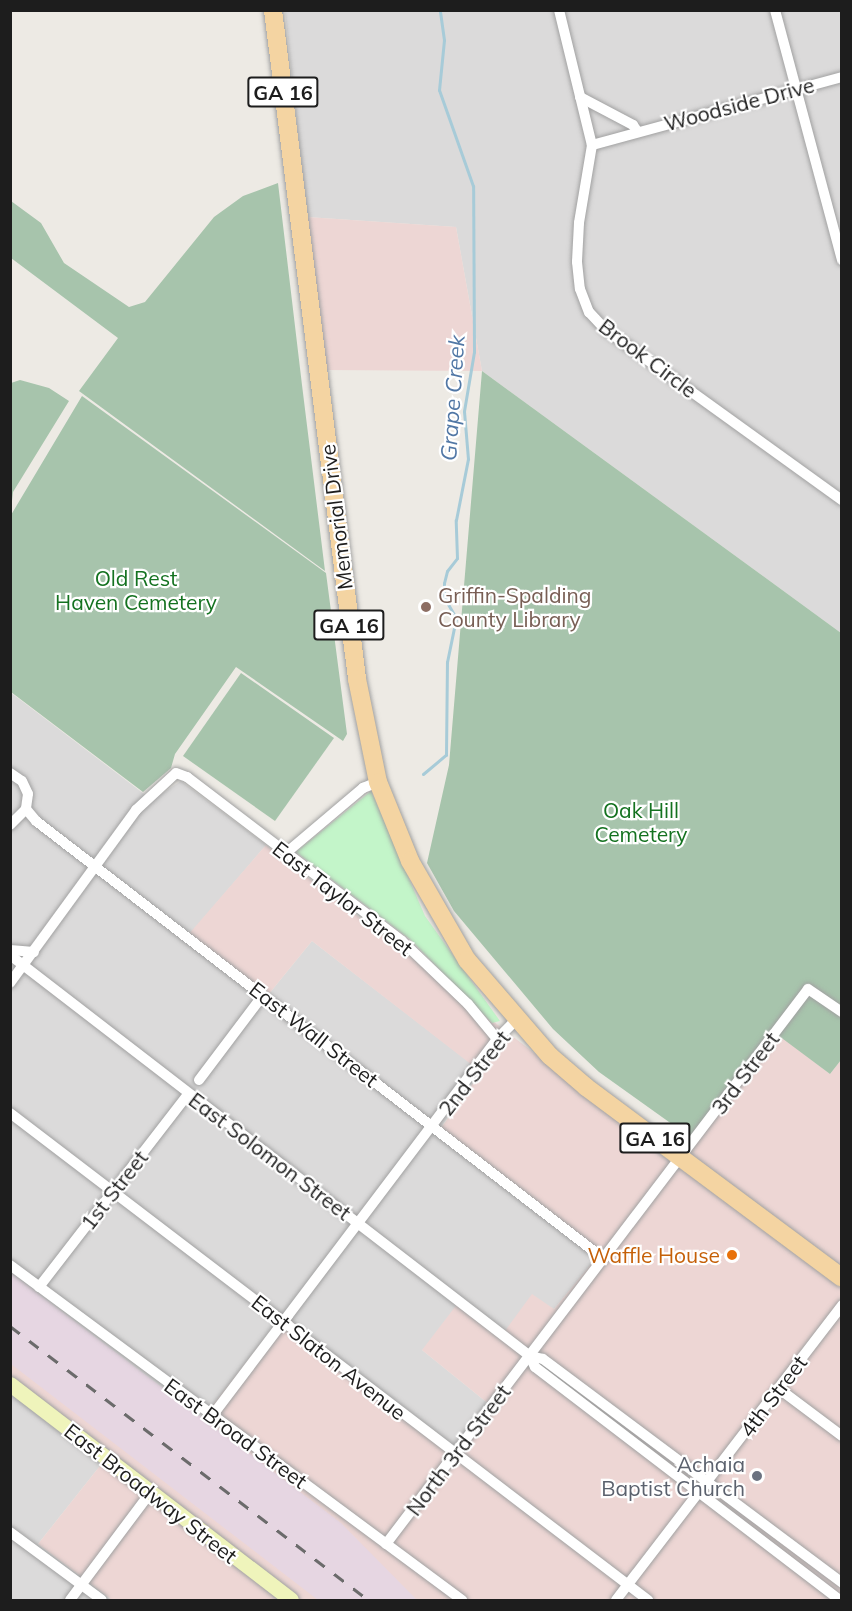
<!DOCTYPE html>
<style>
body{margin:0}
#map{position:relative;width:852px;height:1611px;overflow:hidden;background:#edeae4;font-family:Mulish,sans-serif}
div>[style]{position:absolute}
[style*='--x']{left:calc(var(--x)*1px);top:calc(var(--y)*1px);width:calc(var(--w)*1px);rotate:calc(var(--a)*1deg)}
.residential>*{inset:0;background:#dbdada}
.commercial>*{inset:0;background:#edd6d4}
.industrial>*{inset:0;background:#e6d6e2}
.cemetery>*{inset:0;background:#a7c4ac}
.park>*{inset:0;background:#c3f5c9}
.stream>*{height:3px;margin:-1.5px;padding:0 1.5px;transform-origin:1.5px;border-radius:1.5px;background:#a7cbd8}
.roads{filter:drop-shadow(0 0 2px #a1a1a1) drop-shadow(0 0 2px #a1a1a1)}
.minor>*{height:10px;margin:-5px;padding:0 5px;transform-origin:5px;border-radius:5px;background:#fff}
.secondary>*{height:15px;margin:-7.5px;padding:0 7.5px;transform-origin:7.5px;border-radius:7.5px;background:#eff4bb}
.primary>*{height:18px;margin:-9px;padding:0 9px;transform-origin:9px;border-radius:9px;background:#f4d4a2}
.rail>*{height:3px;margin-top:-1.5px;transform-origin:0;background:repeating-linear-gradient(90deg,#6b6b6b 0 12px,transparent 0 24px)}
.dots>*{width:16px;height:16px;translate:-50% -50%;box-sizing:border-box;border:3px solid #fff;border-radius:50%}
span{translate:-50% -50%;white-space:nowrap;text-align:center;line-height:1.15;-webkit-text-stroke:4.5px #fff;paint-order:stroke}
.shield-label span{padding:2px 4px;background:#fff;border:2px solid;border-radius:4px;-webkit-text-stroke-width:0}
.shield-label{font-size:20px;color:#1d1d1d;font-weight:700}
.street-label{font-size:21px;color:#1d1d1d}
.park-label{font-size:21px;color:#147220}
.education-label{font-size:21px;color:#785e54}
.left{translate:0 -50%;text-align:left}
.food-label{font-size:21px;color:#c56008}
.right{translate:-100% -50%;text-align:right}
.worship-label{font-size:21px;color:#5b616d}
.water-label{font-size:22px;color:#5177a5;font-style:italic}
.frame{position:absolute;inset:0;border:12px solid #1d1d1d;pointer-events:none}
</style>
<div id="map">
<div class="residential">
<i style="clip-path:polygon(285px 11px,841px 11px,841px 633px,482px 371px,456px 227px,307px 217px)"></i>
<i style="clip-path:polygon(10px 692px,152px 800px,181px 781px,266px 845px,189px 935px,268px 995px,312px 941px,482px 1072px,441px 1127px,602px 1251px,554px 1309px,502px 1335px,422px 1350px,490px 1405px,454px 1449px,283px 1314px,201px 1420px,11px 1279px)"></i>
<i style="clip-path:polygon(10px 1383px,107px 1457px,38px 1544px,112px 1600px,11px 1600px)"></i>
</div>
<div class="commercial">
<i style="clip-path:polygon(307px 217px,456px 227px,482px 371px,324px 370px)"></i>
<i style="clip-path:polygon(266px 845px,672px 1160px,771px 1029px,830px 1074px,841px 1060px,841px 1600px,112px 1600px,38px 1544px,107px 1457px,11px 1383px,10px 1279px,201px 1420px,283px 1314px,454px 1449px,490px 1405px,422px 1350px,458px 1303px,502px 1335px,532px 1294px,554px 1309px,601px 1252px,441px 1128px,481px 1072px,312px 941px,268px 995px,188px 935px)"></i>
</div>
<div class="industrial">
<i style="clip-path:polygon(11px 1273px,341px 1523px,417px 1600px,318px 1600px,11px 1364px)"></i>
</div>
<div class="cemetery">
<i style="clip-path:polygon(278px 183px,302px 385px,325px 571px,79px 391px,118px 338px,11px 258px,11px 201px,41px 223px,64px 263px,129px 307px,145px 302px,214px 217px,243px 196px)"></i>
<i style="clip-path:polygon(482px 371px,841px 633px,841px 1060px,830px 1074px,771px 1030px,690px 1137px,599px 1072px,553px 1029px,454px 911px,427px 863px,449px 765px)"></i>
<i style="clip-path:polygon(20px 380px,49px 388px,69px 401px,13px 492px,11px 510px,11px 383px)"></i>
<i style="clip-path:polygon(82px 396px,326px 573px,347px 734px,343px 741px,236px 667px,175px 754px,171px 768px,143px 792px,11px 692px,11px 515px)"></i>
<i style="clip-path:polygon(241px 673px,334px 738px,275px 821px,183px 756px)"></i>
</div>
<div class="park">
<i style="clip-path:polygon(371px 791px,425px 916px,500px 1021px,492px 1023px,411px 940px,296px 852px)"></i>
</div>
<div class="stream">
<i style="--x:423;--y:774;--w:30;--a:-40"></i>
<i style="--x:446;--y:755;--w:93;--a:-89.4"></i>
<i style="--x:447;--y:662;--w:45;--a:-78.4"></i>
<i style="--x:456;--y:618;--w:24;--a:-120"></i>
<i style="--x:444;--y:597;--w:14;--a:-90"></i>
<i style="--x:444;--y:583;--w:12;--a:-76"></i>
<i style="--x:447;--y:571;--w:16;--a:-52"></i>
<i style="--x:457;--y:558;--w:38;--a:-92"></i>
<i style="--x:456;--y:520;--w:62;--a:-78.9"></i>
<i style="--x:468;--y:459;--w:48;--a:-94.8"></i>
<i style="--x:464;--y:411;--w:60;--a:-80.4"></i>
<i style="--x:474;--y:352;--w:166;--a:-90.3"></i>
<i style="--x:473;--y:186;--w:102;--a:-109.5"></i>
<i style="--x:439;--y:90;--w:50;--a:-84.3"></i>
<i style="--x:444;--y:40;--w:30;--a:-98"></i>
</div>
<div class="roads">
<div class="minor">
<i style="--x:559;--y:10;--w:139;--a:76.3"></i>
<i style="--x:592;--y:145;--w:79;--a:99.5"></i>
<i style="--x:579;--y:223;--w:39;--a:93"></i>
<i style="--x:577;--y:262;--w:27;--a:84"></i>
<i style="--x:580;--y:289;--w:25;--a:69"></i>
<i style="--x:589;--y:312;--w:25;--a:47"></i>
<i style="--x:606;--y:330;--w:291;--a:35.8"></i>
<i style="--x:775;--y:10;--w:259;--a:75"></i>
<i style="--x:580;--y:97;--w:60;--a:27.8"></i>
<i style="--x:633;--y:125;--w:7;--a:56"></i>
<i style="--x:592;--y:145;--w:259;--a:-15.2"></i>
<i style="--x:10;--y:773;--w:14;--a:34"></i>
<i style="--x:22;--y:781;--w:14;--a:65"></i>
<i style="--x:28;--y:794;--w:15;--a:98"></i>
<i style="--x:26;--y:809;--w:16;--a:50"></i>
<i style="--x:36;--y:821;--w:717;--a:37.64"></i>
<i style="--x:10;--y:825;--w:23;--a:-45"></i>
<i style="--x:286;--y:853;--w:101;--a:-40.2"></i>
<i style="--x:363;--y:788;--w:16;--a:-22"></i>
<i style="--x:10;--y:950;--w:24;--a:5"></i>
<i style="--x:10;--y:955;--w:657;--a:37.64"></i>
<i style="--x:530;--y:1356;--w:13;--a:13"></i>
<i style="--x:543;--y:1359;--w:374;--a:36.8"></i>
<i style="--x:10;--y:983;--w:214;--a:-53.9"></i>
<i style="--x:136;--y:810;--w:54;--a:-42.8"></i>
<i style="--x:176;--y:773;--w:12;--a:20"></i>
<i style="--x:187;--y:777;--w:270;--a:37.3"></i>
<i style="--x:402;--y:941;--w:91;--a:43.7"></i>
<i style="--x:468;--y:1004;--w:45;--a:50.4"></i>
<i style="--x:199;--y:1080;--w:106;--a:-53"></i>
<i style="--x:10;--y:1113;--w:803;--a:37.36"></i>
<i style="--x:10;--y:1265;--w:563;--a:36.54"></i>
<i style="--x:39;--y:1287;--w:244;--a:-52.3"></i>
<i style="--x:530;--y:1356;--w:12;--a:66"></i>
<i style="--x:535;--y:1367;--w:384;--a:37.4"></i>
<i style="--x:778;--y:1388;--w:80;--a:36.9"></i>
<i style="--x:212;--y:1416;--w:473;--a:-52.9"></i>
<i style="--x:497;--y:1039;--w:27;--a:-45"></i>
<i style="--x:10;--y:1532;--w:114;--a:36.5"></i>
<i style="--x:386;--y:1544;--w:697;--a:-52.75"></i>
<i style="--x:808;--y:989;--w:41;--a:34.1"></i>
<i style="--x:70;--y:1600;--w:134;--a:-53.2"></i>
<i style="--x:616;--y:1600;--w:372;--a:-52.5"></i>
</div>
<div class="secondary">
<i style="--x:10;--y:1384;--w:354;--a:37.5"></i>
</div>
<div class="primary">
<i style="--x:273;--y:10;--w:674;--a:82.84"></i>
<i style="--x:357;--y:679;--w:105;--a:78.5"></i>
<i style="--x:378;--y:782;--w:85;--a:67.9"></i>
<i style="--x:410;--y:861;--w:114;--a:60.1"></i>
<i style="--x:467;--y:960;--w:127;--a:49.2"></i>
<i style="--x:550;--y:1056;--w:48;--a:40.7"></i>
<i style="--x:586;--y:1087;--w:319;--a:36.7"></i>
</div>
</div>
<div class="rail">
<i style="--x:10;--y:1326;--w:452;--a:37.4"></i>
</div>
<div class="dots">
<i style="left:426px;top:607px;background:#8d6e63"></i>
<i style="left:732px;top:1255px;background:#e8710a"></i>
<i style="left:757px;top:1476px;background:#6b7280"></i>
</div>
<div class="shield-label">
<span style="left:283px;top:92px">GA 16</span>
<span style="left:349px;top:625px">GA 16</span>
<span style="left:655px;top:1138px">GA 16</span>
</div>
<div class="street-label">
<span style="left:739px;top:104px;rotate:-15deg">Woodside Drive</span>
<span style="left:648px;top:358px;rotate:37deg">Brook Circle</span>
<span style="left:336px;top:517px;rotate:-97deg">Memorial Drive</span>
<span style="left:343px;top:898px;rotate:38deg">East Taylor Street</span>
<span style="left:314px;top:1034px;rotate:38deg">East Wall Street</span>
<span style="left:474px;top:1073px;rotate:-52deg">2nd Street</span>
<span style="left:745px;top:1073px;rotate:-53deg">3rd Street</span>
<span style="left:270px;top:1156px;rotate:37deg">East Solomon Street</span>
<span style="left:114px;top:1190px;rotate:-52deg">1st Street</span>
<span style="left:329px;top:1357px;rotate:38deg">East Slaton Avenue</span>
<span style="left:773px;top:1396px;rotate:-53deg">4th Street</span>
<span style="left:236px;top:1433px;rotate:36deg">East Broad Street</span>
<span style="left:458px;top:1450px;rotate:-53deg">North 3rd Street</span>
<span style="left:151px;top:1493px;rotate:38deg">East Broadway Street</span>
</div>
<div class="park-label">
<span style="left:136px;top:590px">Old Rest<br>Haven Cemetery</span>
<span style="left:641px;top:822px">Oak Hill<br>Cemetery</span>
</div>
<div class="education-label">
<span class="left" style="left:438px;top:607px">Griffin-Spalding<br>County Library</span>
</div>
<div class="food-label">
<span class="right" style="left:720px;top:1255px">Waffle House</span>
</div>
<div class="worship-label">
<span class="right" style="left:745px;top:1476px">Achaia<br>Baptist Church</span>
</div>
<div class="water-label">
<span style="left:453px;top:398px;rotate:-86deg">Grape Creek</span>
</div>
<div class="frame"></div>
</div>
